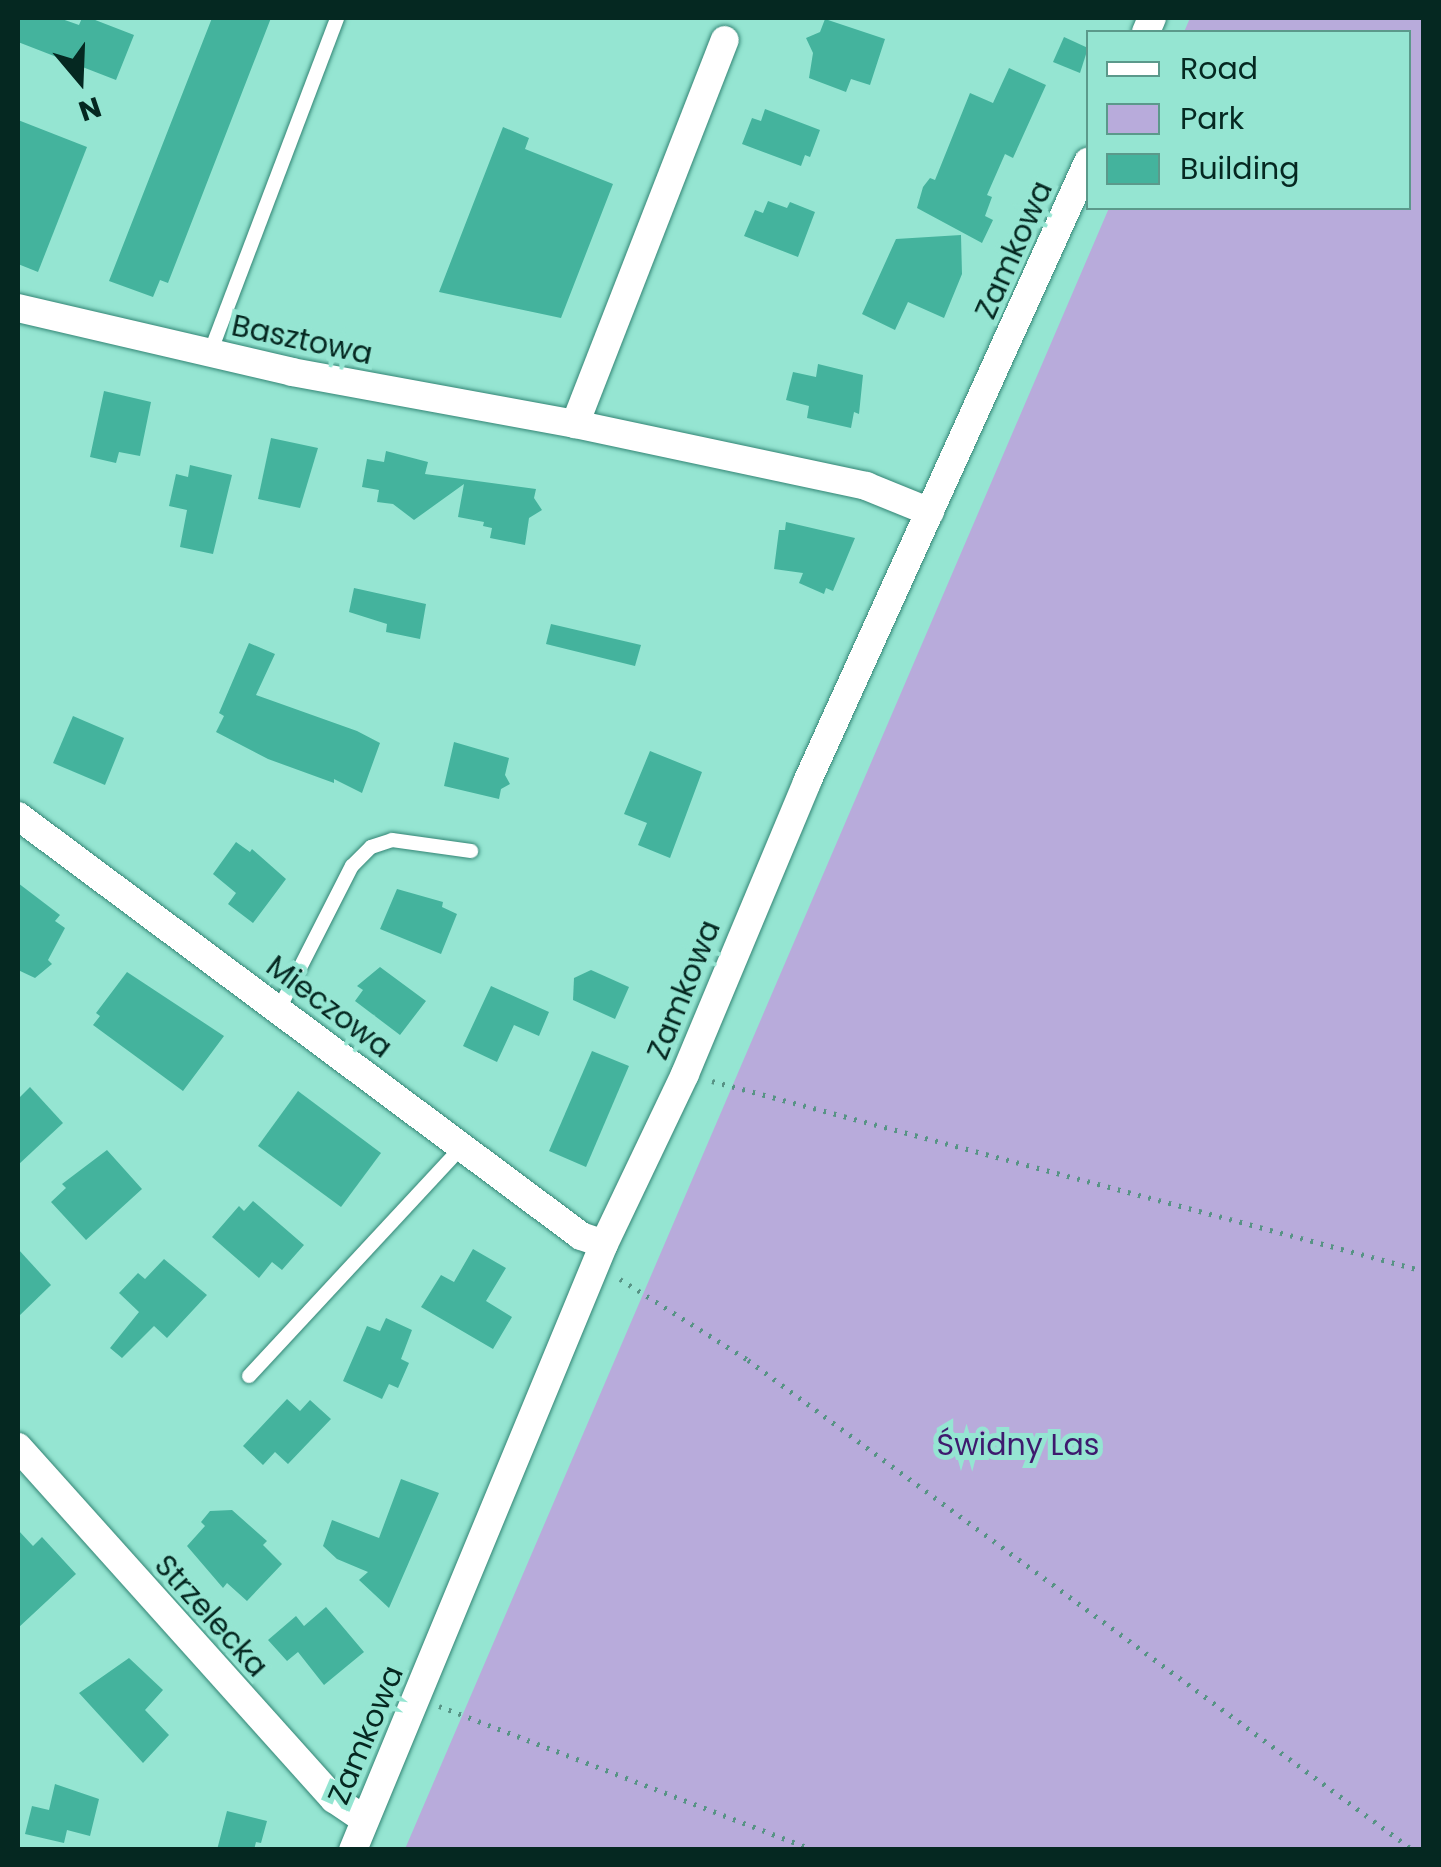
<!DOCTYPE html>
<meta charset="utf-8">
<style>
body{margin:0}
#map{position:relative;width:1441px;height:1867px;overflow:hidden;background:#95e5d2;font-family:Poppins,sans-serif}
div>[style]{position:absolute}
[style*='--x']{left:calc(var(--x)*1px);top:calc(var(--y)*1px);width:calc(var(--w)*1px);rotate:calc(var(--a)*1deg)}
.green>*{inset:0;background:#b8abdb}
.building>*{inset:0;background:#44b39d}
.path>*{height:5px;margin-top:-2.5px;transform-origin:0;background:repeating-linear-gradient(90deg,#579385 0 2.5px,transparent 0 10.5px)}
.roads{filter:drop-shadow(0 0 2px #338575) drop-shadow(0 0 2px #338575)}
.service>*{height:14px;margin:-7px;padding:0 7px;transform-origin:7px;border-radius:7px;background:#fff}
.minor>*{height:28px;margin:-14px;padding:0 14px;transform-origin:14px;border-radius:14px;background:#fff}
span{translate:-50% -50%;white-space:nowrap;text-align:center;line-height:1.15;-webkit-text-stroke:10px #95e5d2;paint-order:stroke}
.street-label{font-size:30px;color:#052821}
.park-label{font-size:30px;color:#3e1a6e}
.frame{position:absolute;inset:0;border:20px solid #052821;pointer-events:none}
.legend{position:absolute;left:1086px;top:30px;width:325px;height:180px;box-sizing:border-box;background:#95e5d2;border:2px solid #5b998b;margin:0;padding:12px 18px;list-style:none;font-size:30px;color:#052821}
.legend li{display:flex;align-items:center;gap:20px;height:50px}
.legend b{width:50px;border:2px solid #5b998b}
.north{position:absolute;left:30px;top:30px;width:100px;height:100px;-webkit-text-stroke:8px #95e5d2;paint-order:stroke;rotate:161deg;font-size:28px;font-weight:700;line-height:40px;text-align:center;color:#052821}
.north::after{content:'';display:block;margin:auto;width:35px;height:45px;background:#052821;clip-path:polygon(50% 0,100% 100%,50% 72%,0 100%)}
</style>
<div id="map">
<div class="green">
<i style="clip-path:polygon(1190px 18px,1423px 18px,1423px 1849px,405px 1849px,1109px 208px,1408px 208px,1408px 32px,1184px 32px)"></i>
</div>
<div class="building">
<i style="clip-path:polygon(18px 18px,59px 18px,79px 25px,82px 18px,90px 18px,134px 35px,116px 80px,18px 42px)"></i>
<i style="clip-path:polygon(212px 18px,271px 18px,168px 283px,160px 280px,153px 297px,109px 281px)"></i>
<i style="clip-path:polygon(825px 19px,885px 39px,870px 85px,851px 79px,846px 92px,809px 78px,813px 53px,806px 38px,820px 32px)"></i>
<i style="clip-path:polygon(1064px 37px,1088px 48px,1080px 73px,1053px 62px)"></i>
<i style="clip-path:polygon(1009px 68px,1046px 85px,1013px 158px,1005px 154px,987px 195px,992px 197px,985px 216px,993px 220px,982px 243px,917px 208px,923px 187px,930px 178px,935px 180px,970px 93px,993px 103px)"></i>
<i style="clip-path:polygon(765px 109px,820px 130px,810px 157px,805px 155px,801px 166px,742px 144px,752px 118px,761px 121px)"></i>
<i style="clip-path:polygon(18px 120px,87px 147px,38px 272px,18px 264px)"></i>
<i style="clip-path:polygon(503px 127px,529px 138px,525px 149px,613px 184px,561px 318px,439px 292px)"></i>
<i style="clip-path:polygon(768px 201px,787px 208px,790px 202px,815px 212px,798px 257px,744px 236px,755px 210px,763px 213px)"></i>
<i style="clip-path:polygon(961px 235px,962px 274px,944px 318px,908px 302px,895px 330px,862px 314px,896px 239px)"></i>
<i style="clip-path:polygon(818px 364px,863px 375px,859px 414px,854px 412px,851px 428px,807px 418px,809px 406px,786px 400px,793px 372px,816px 377px)"></i>
<i style="clip-path:polygon(104px 391px,151px 402px,140px 456px,119px 452px,116px 463px,90px 457px)"></i>
<i style="clip-path:polygon(271px 438px,318px 448px,300px 508px,258px 499px)"></i>
<i style="clip-path:polygon(386px 451px,428px 462px,425px 474px,536px 489px,534px 498px,542px 510px,529px 518px,525px 545px,490px 538px,492px 528px,483px 526px,484px 522px,458px 517px,464px 484px,414px 520px,393px 504px,377px 502px,379px 490px,362px 487px,367px 459px,384px 462px)"></i>
<i style="clip-path:polygon(190px 465px,232px 475px,213px 554px,180px 547px,187px 510px,169px 506px,176px 474px,188px 477px)"></i>
<i style="clip-path:polygon(786px 522px,855px 538px,833px 591px,826px 588px,824px 594px,799px 583px,803px 573px,774px 569px,779px 530px,785px 530px)"></i>
<i style="clip-path:polygon(354px 588px,426px 604px,420px 639px,386px 632px,387px 624px,349px 612px)"></i>
<i style="clip-path:polygon(551px 624px,641px 645px,635px 666px,546px 644px)"></i>
<i style="clip-path:polygon(249px 643px,275px 654px,256px 695px,357px 731px,380px 743px,362px 793px,334px 779px,334px 783px,268px 759px,216px 732px,224px 716px,219px 713px)"></i>
<i style="clip-path:polygon(73px 716px,124px 738px,105px 785px,53px 763px)"></i>
<i style="clip-path:polygon(454px 742px,509px 758px,505px 775px,510px 784px,501px 789px,499px 799px,444px 786px)"></i>
<i style="clip-path:polygon(650px 751px,702px 772px,670px 858px,638px 845px,647px 823px,624px 814px)"></i>
<i style="clip-path:polygon(236px 842px,250px 852px,252px 849px,286px 879px,253px 923px,228px 904px,236px 893px,213px 874px)"></i>
<i style="clip-path:polygon(18px 883px,60px 915px,55px 921px,65px 928px,48px 960px,52px 964px,35px 978px,18px 970px)"></i>
<i style="clip-path:polygon(397px 889px,443px 902px,442px 907px,457px 914px,441px 954px,380px 929px)"></i>
<i style="clip-path:polygon(380px 967px,426px 1001px,400px 1035px,355px 1001px,363px 990px,357px 986px)"></i>
<i style="clip-path:polygon(591px 970px,629px 987px,615px 1019px,573px 1000px,574px 978px)"></i>
<i style="clip-path:polygon(127px 972px,224px 1036px,183px 1091px,93px 1025px,100px 1016px,96px 1013px)"></i>
<i style="clip-path:polygon(491px 986px,549px 1012px,539px 1036px,514px 1025px,497px 1062px,463px 1046px)"></i>
<i style="clip-path:polygon(592px 1051px,629px 1066px,586px 1167px,549px 1151px)"></i>
<i style="clip-path:polygon(30px 1087px,63px 1123px,18px 1165px,18px 1099px)"></i>
<i style="clip-path:polygon(298px 1091px,381px 1153px,341px 1207px,258px 1146px)"></i>
<i style="clip-path:polygon(107px 1150px,142px 1189px,86px 1240px,51px 1202px,66px 1188px,62px 1184px)"></i>
<i style="clip-path:polygon(253px 1201px,304px 1245px,282px 1270px,272px 1262px,259px 1278px,212px 1237px,239px 1206px,244px 1211px)"></i>
<i style="clip-path:polygon(18px 1249px,51px 1285px,18px 1317px)"></i>
<i style="clip-path:polygon(473px 1249px,506px 1268px,486px 1301px,512px 1317px,493px 1349px,421px 1307px,441px 1275px,454px 1282px)"></i>
<i style="clip-path:polygon(164px 1259px,207px 1295px,167px 1338px,154px 1326px,122px 1358px,110px 1348px,139px 1312px,119px 1293px,138px 1273px,145px 1279px)"></i>
<i style="clip-path:polygon(386px 1318px,412px 1330px,401px 1359px,409px 1363px,398px 1388px,389px 1384px,382px 1399px,343px 1381px,367px 1326px,380px 1331px)"></i>
<i style="clip-path:polygon(287px 1399px,300px 1411px,310px 1400px,331px 1419px,288px 1464px,275px 1452px,263px 1465px,243px 1446px)"></i>
<i style="clip-path:polygon(401px 1479px,439px 1493px,389px 1608px,359px 1580px,368px 1572px,337px 1559px,323px 1546px,332px 1520px,379px 1538px)"></i>
<i style="clip-path:polygon(232px 1510px,267px 1541px,263px 1545px,282px 1564px,247px 1601px,227px 1583px,223px 1588px,187px 1546px,205px 1526px,201px 1522px,210px 1511px)"></i>
<i style="clip-path:polygon(18px 1530px,33px 1546px,42px 1537px,76px 1574px,18px 1628px)"></i>
<i style="clip-path:polygon(326px 1607px,364px 1652px,324px 1685px,298px 1652px,287px 1661px,268px 1640px,296px 1616px,304px 1626px)"></i>
<i style="clip-path:polygon(129px 1658px,163px 1690px,145px 1710px,169px 1735px,143px 1763px,79px 1693px)"></i>
<i style="clip-path:polygon(55px 1784px,99px 1799px,90px 1836px,67px 1830px,64px 1843px,25px 1834px,32px 1806px,49px 1810px)"></i>
<i style="clip-path:polygon(227px 1811px,267px 1821px,261px 1843px,256px 1842px,254px 1850px,217px 1850px)"></i>
</div>
<div class="path">
<i style="--x:712;--y:1081;--w:737;--a:14.94"></i>
<i style="--x:620;--y:1279;--w:151;--a:32.3"></i>
<i style="--x:748;--y:1360;--w:826;--a:36.38"></i>
<i style="--x:439;--y:1706;--w:403;--a:21"></i>
</div>
<div class="roads">
<div class="service">
<i style="--x:210;--y:353;--w:358;--a:-69.2"></i>
<i style="--x:279;--y:1009;--w:161;--a:-63"></i>
<i style="--x:352;--y:866;--w:27;--a:-45"></i>
<i style="--x:371;--y:847;--w:22;--a:-18"></i>
<i style="--x:392;--y:840;--w:80;--a:7.9"></i>
<i style="--x:249;--y:1376;--w:313;--a:-47.1"></i>
</div>
<div class="minor">
<i style="--x:1146;--y:32;--w:15;--a:-67"></i>
<i style="--x:18;--y:308;--w:281;--a:13.1"></i>
<i style="--x:292;--y:372;--w:288;--a:10.4"></i>
<i style="--x:575;--y:424;--w:298;--a:12"></i>
<i style="--x:866;--y:486;--w:69;--a:22.1"></i>
<i style="--x:575;--y:424;--w:412;--a:-68.7"></i>
<i style="--x:18;--y:816;--w:702;--a:36.72"></i>
<i style="--x:581;--y:1236;--w:24;--a:19"></i>
<i style="--x:18;--y:1447;--w:473;--a:48.1"></i>
<i style="--x:334;--y:1799;--w:37;--a:34"></i>
<i style="--x:353;--y:1850;--w:656;--a:-67.5"></i>
<i style="--x:604;--y:1244;--w:188;--a:-64.5"></i>
<i style="--x:685;--y:1074;--w:316;--a:-67.3"></i>
<i style="--x:807;--y:782;--w:681;--a:-65.62"></i>
</div>
</div>
<div class="street-label">
<span style="left:1014px;top:250px;rotate:-66deg">Zamkowa</span>
<span style="left:302px;top:340px;rotate:12deg">Basztowa</span>
<span style="left:684px;top:990px;rotate:-68deg">Zamkowa</span>
<span style="left:329px;top:1007px;rotate:37deg">Mieczowa</span>
<span style="left:211px;top:1616px;rotate:48deg">Strzelecka</span>
<span style="left:366px;top:1735px;rotate:-67deg">Zamkowa</span>
</div>
<div class="park-label">
<span style="left:1018px;top:1445px">Świdny Las</span>
</div>
<div class="frame"></div>
<ul class="legend">
<li><b style="height:12px;background:#fff"></b>Road</li>
<li><b style="height:28px;background:#b8abdb"></b>Park</li>
<li><b style="height:28px;background:#44b39d"></b>Building</li>
</ul>
<div class="north">N</div>
</div>
